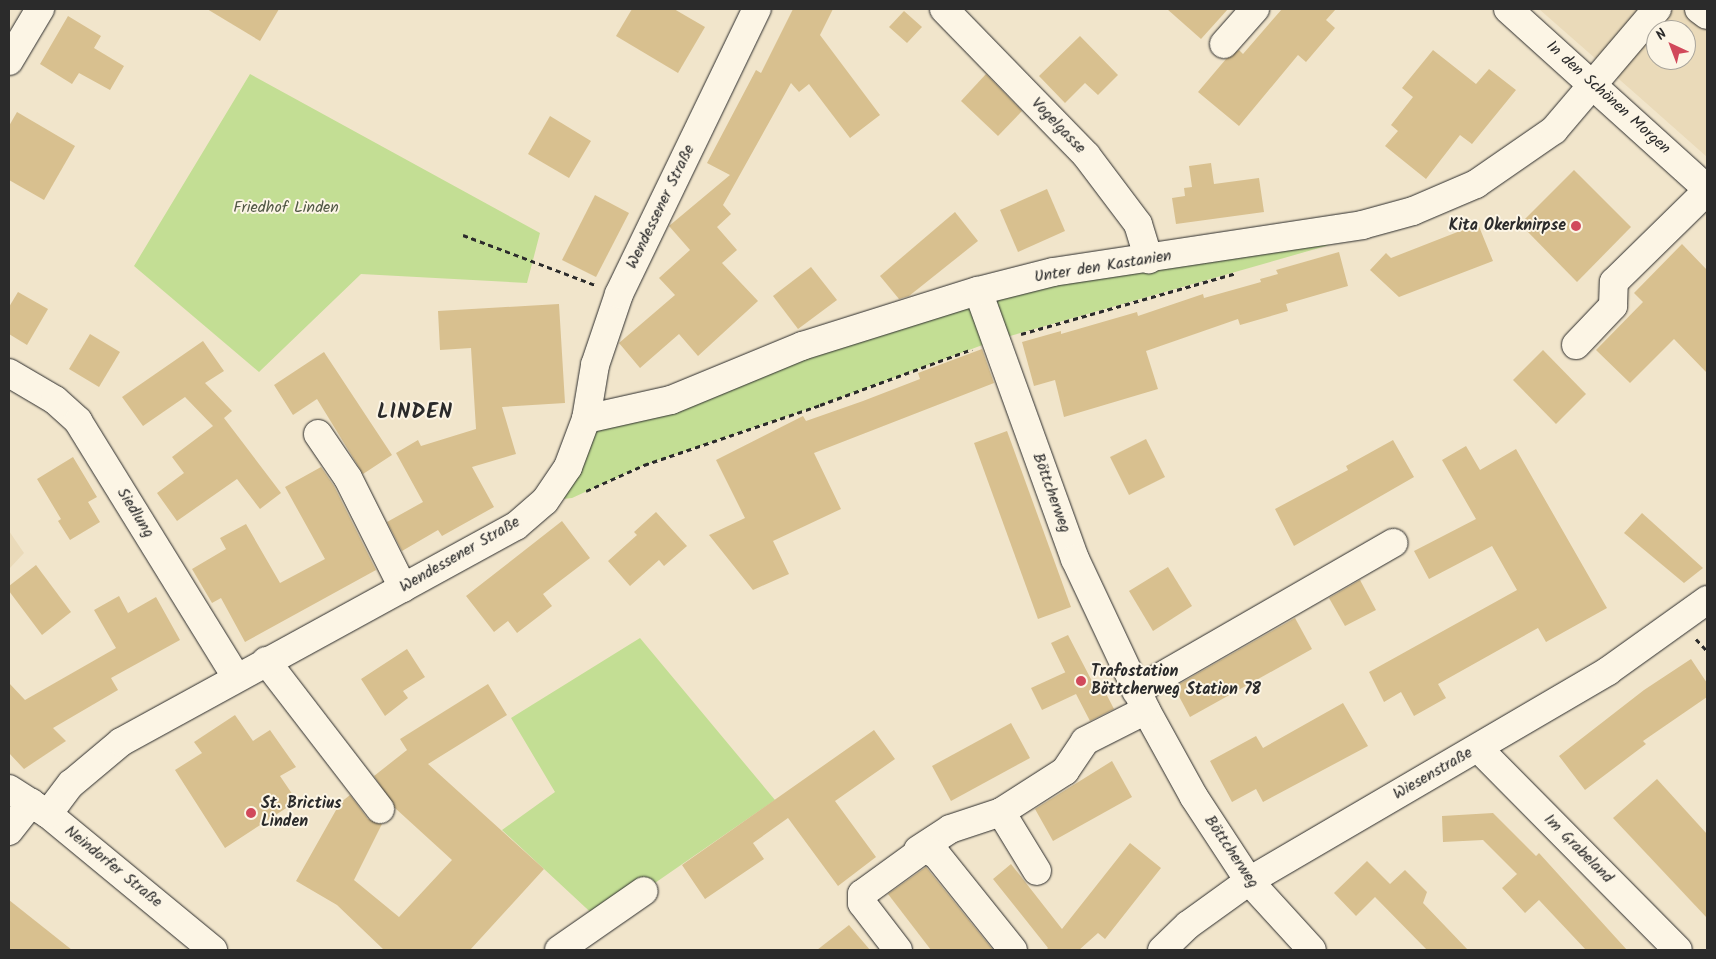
<!DOCTYPE html>
<meta charset="utf-8">
<style>
body{margin:0}
#map{position:relative;width:1716px;height:959px;overflow:hidden;background:#f1e5cb;font-family:Kalam,sans-serif}
div>[style]{position:absolute}
[style*='--x']{left:calc(var(--x)*1px);top:calc(var(--y)*1px);width:calc(var(--w)*1px);rotate:calc(var(--a)*1deg)}
.built>*{inset:0;background:#eadab9}
.green>*{inset:0;background:#c3de94}
.building>*{inset:0;background:#d8c08f}
.path>*{height:3px;margin-top:-1.5px;transform-origin:0;background:repeating-linear-gradient(90deg,#2b2b2b 0 5px,transparent 0 9px)}
.roads{filter:drop-shadow(0 0 1px #2b2b2b) drop-shadow(0 0 1px #2b2b2b)}
.minor>*{height:28px;margin:-14px;padding:0 14px;transform-origin:14px;border-radius:14px;background:#fcf5e5}
.dots>*{width:14px;height:14px;translate:-50% -50%;box-sizing:border-box;border:2px solid #fcf5e5;border-radius:50%}
span{translate:-50% -50%;white-space:nowrap;text-align:center;line-height:1.15;-webkit-text-stroke:4px #fcf5e5;paint-order:stroke}
.street-label{font-size:16px;color:#2b2b2b}
.park-label{font-size:16px;color:#515845}
.poi-label{font-size:16px;color:#2b2b2b;font-weight:700}
.right{translate:-100% -50%;text-align:right}
.left{translate:0 -50%;text-align:left}
.district-label{font-size:21px;color:#2b2b2b;font-weight:700;letter-spacing:1px}
.frame{position:absolute;inset:0;border:10px solid #2b2b2b;pointer-events:none}
.north{position:absolute;left:1646px;top:20px;width:50px;height:50px;box-sizing:border-box;background:#fcf5e5;border:1px solid #a8a49b;border-radius:50%;rotate:317deg;font-size:14px;font-weight:700;line-height:20px;text-align:center;color:#2b2b2b}
.north::after{content:'';display:block;margin:auto;width:18px;height:22px;background:#d1495b;clip-path:polygon(50% 0,100% 100%,50% 72%,0 100%)}
</style>
<div id="map">
<div class="built">
<i style="clip-path:polygon(evenodd,1539px 9px,1707px 9px,1707px 157px,1637px 95px,1539px 9px,1656px 30px,1686px 30px,1686px 60px,1656px 60px,1656px 30px)"></i>
<i style="clip-path:polygon(9px 531px,24px 553px,9px 569px)"></i>
</div>
<div class="green">
<i style="clip-path:polygon(250px 74px,540px 233px,527px 283px,361px 274px,259px 372px,134px 266px)"></i>
<i style="clip-path:polygon(1362px 225px,1326px 246px,996px 340px,820px 405px,644px 465px,572px 498px,545px 501px,586px 419px,978px 291px)"></i>
<i style="clip-path:polygon(640px 638px,775px 800px,600px 921px,502px 830px,555px 792px,511px 718px)"></i>
</div>
<div class="building">
<i style="clip-path:polygon(207px 9px,279px 9px,260px 41px)"></i>
<i style="clip-path:polygon(632px 9px,674px 9px,705px 27px,678px 73px,616px 36px)"></i>
<i style="clip-path:polygon(793px 9px,833px 9px,820px 35px,880px 115px,850px 138px,809px 84px,799px 92px,791px 83px,723px 205px,731px 214px,717px 227px,737px 250px,722px 263px,758px 301px,698px 356px,679px 334px,640px 368px,619px 343px,675px 295px,659px 278px,690px 250px,669px 226px,730px 175px,707px 163px,756px 70px,761px 73px)"></i>
<i style="clip-path:polygon(1167px 9px,1228px 9px,1201px 39px)"></i>
<i style="clip-path:polygon(1282px 9px,1336px 9px,1326px 20px,1335px 28px,1306px 62px,1298px 55px,1239px 126px,1198px 92px,1226px 59px,1239px 50px,1243px 54px)"></i>
<i style="clip-path:polygon(904px 11px,922px 27px,907px 43px,889px 27px)"></i>
<i style="clip-path:polygon(68px 16px,101px 36px,94px 48px,124px 66px,110px 90px,79px 73px,72px 84px,40px 64px)"></i>
<i style="clip-path:polygon(1080px 36px,1118px 75px,1098px 95px,1085px 83px,1065px 103px,1039px 76px)"></i>
<i style="clip-path:polygon(1433px 50px,1476px 84px,1489px 69px,1516px 90px,1472px 144px,1460px 135px,1426px 179px,1385px 146px,1398px 131px,1391px 125px,1413px 97px,1402px 88px)"></i>
<i style="clip-path:polygon(986px 74px,1022px 111px,998px 136px,961px 101px)"></i>
<i style="clip-path:polygon(17px 112px,75px 146px,44px 200px,9px 180px,9px 126px)"></i>
<i style="clip-path:polygon(550px 116px,591px 141px,569px 178px,528px 154px)"></i>
<i style="clip-path:polygon(1211px 163px,1214px 184px,1259px 178px,1264px 212px,1176px 224px,1172px 198px,1185px 196px,1184px 188px,1192px 187px,1189px 166px)"></i>
<i style="clip-path:polygon(1574px 170px,1631px 227px,1577px 282px,1520px 224px)"></i>
<i style="clip-path:polygon(1047px 189px,1065px 231px,1018px 252px,1000px 210px)"></i>
<i style="clip-path:polygon(595px 195px,629px 213px,596px 277px,562px 260px)"></i>
<i style="clip-path:polygon(955px 212px,978px 241px,909px 296px,899px 299px,880px 276px)"></i>
<i style="clip-path:polygon(1478px 224px,1493px 261px,1399px 297px,1370px 270px,1386px 253px,1391px 258px)"></i>
<i style="clip-path:polygon(1682px 244px,1707px 270px,1707px 373px,1674px 339px,1630px 383px,1596px 350px,1643px 302px,1634px 293px)"></i>
<i style="clip-path:polygon(1339px 252px,1348px 286px,1286px 304px,1288px 311px,1240px 325px,1238px 319px,1146px 351px,1158px 389px,1064px 417px,1055px 380px,1034px 386px,1022px 342px,1061px 331px,1061px 334px,1137px 312px,1138px 316px,1203px 294px,1204px 298px,1261px 282px,1260px 279px,1278px 274px,1276px 270px)"></i>
<i style="clip-path:polygon(811px 267px,837px 300px,798px 329px,773px 296px)"></i>
<i style="clip-path:polygon(18px 292px,48px 309px,27px 345px,9px 334px,9px 307px)"></i>
<i style="clip-path:polygon(559px 304px,565px 403px,502px 407px,516px 454px,472px 467px,494px 507px,442px 536px,438px 530px,402px 551px,387px 522px,423px 502px,396px 453px,418px 440px,421px 446px,476px 429px,471px 348px,440px 350px,438px 311px)"></i>
<i style="clip-path:polygon(90px 334px,120px 352px,99px 387px,69px 369px)"></i>
<i style="clip-path:polygon(203px 341px,224px 371px,205px 383px,232px 411px,224px 418px,281px 493px,260px 509px,237px 479px,177px 521px,157px 493px,184px 473px,172px 457px,213px 426px,185px 397px,143px 426px,122px 397px)"></i>
<i style="clip-path:polygon(982px 349px,994px 383px,814px 453px,841px 509px,773px 541px,789px 574px,753px 590px,709px 535px,745px 518px,716px 460px,803px 416px,806px 421px,863px 401px,920px 379px,918px 373px)"></i>
<i style="clip-path:polygon(1543px 350px,1586px 394px,1556px 424px,1513px 380px)"></i>
<i style="clip-path:polygon(324px 352px,392px 455px,363px 474px,317px 399px,293px 415px,274px 385px)"></i>
<i style="clip-path:polygon(1007px 431px,1071px 607px,1038px 619px,974px 443px)"></i>
<i style="clip-path:polygon(1146px 439px,1165px 477px,1129px 495px,1110px 457px)"></i>
<i style="clip-path:polygon(1393px 440px,1414px 477px,1294px 546px,1275px 509px,1348px 470px,1346px 466px)"></i>
<i style="clip-path:polygon(1466px 446px,1480px 470px,1516px 449px,1607px 608px,1546px 642px,1538px 628px,1438px 684px,1446px 698px,1414px 716px,1401px 692px,1384px 702px,1369px 672px,1517px 590px,1492px 546px,1429px 579px,1414px 551px,1476px 519px,1442px 460px)"></i>
<i style="clip-path:polygon(73px 457px,97px 497px,88px 502px,100px 522px,70px 540px,58px 521px,61px 519px,37px 479px)"></i>
<i style="clip-path:polygon(321px 467px,334px 486px,376px 570px,245px 642px,221px 598px,212px 603px,192px 569px,226px 549px,220px 538px,246px 524px,280px 583px,325px 559px,285px 487px)"></i>
<i style="clip-path:polygon(656px 512px,687px 546px,664px 566px,659px 560px,630px 586px,608px 561px,637px 535px,634px 532px)"></i>
<i style="clip-path:polygon(1642px 513px,1703px 568px,1684px 583px,1624px 533px)"></i>
<i style="clip-path:polygon(562px 521px,590px 558px,543px 594px,552px 606px,517px 633px,508px 621px,494px 632px,466px 596px)"></i>
<i style="clip-path:polygon(36px 565px,71px 612px,42px 635px,9px 591px,9px 586px)"></i>
<i style="clip-path:polygon(1168px 567px,1192px 606px,1153px 631px,1129px 591px)"></i>
<i style="clip-path:polygon(1360px 580px,1376px 610px,1345px 626px,1329px 598px)"></i>
<i style="clip-path:polygon(119px 596px,128px 613px,156px 597px,180px 640px,111px 678px,118px 690px,53px 728px,66px 741px,24px 769px,9px 753px,9px 683px,25px 700px,116px 648px,94px 610px)"></i>
<i style="clip-path:polygon(1295px 618px,1312px 649px,1190px 717px,1174px 687px)"></i>
<i style="clip-path:polygon(1068px 635px,1094px 685px,1100px 682px,1114px 709px,1090px 721px,1076px 694px,1042px 710px,1031px 688px,1066px 672px,1068px 678px,1051px 643px)"></i>
<i style="clip-path:polygon(407px 649px,425px 677px,403px 691px,408px 698px,385px 716px,361px 679px)"></i>
<i style="clip-path:polygon(1691px 659px,1707px 683px,1707px 697px,1643px 741px,1646px 744px,1585px 790px,1559px 756px,1644px 690px)"></i>
<i style="clip-path:polygon(488px 684px,507px 715px,428px 764px,544px 869px,470px 950px,384px 950px,337px 905px,296px 881px,340px 803px,350px 795px,368px 819px,382px 824px,354px 880px,399px 917px,452px 860px,395px 808px,374px 776px,407px 750px,400px 739px)"></i>
<i style="clip-path:polygon(1343px 703px,1368px 746px,1263px 802px,1256px 789px,1232px 802px,1210px 761px,1256px 736px,1263px 748px)"></i>
<i style="clip-path:polygon(235px 715px,253px 741px,270px 730px,296px 767px,280px 776px,297px 801px,225px 848px,175px 770px,202px 753px,194px 742px)"></i>
<i style="clip-path:polygon(1011px 723px,1030px 758px,951px 801px,932px 766px)"></i>
<i style="clip-path:polygon(874px 730px,895px 759px,835px 801px,876px 857px,838px 886px,788px 818px,753px 843px,764px 859px,705px 899px,682px 865px)"></i>
<i style="clip-path:polygon(1112px 761px,1132px 797px,1053px 841px,1035px 809px)"></i>
<i style="clip-path:polygon(1657px 779px,1707px 834px,1707px 918px,1613px 818px)"></i>
<i style="clip-path:polygon(1493px 813px,1536px 856px,1539px 853px,1627px 950px,1586px 950px,1539px 900px,1525px 913px,1502px 888px,1517px 874px,1483px 840px,1443px 842px,1442px 816px)"></i>
<i style="clip-path:polygon(1130px 843px,1161px 868px,1105px 939px,1098px 933px,1079px 950px,1046px 950px,1048px 948px,993px 879px,1011px 864px,1062px 929px)"></i>
<i style="clip-path:polygon(1367px 861px,1390px 884px,1405px 870px,1427px 892px,1423px 903px,1468px 950px,1427px 950px,1375px 897px,1356px 916px,1334px 893px)"></i>
<i style="clip-path:polygon(926px 867px,993px 950px,931px 950px,888px 894px)"></i>
<i style="clip-path:polygon(9px 900px,72px 950px,9px 950px)"></i>
<i style="clip-path:polygon(849px 925px,870px 950px,817px 950px)"></i>
</div>
<div class="path">
<i style="--x:463;--y:235;--w:141;--a:20.7"></i>
<i style="--x:1021;--y:334;--w:223;--a:-15.8"></i>
<i style="--x:586;--y:491;--w:64;--a:-24.1"></i>
<i style="--x:644;--y:465;--w:186;--a:-18.8"></i>
<i style="--x:820;--y:405;--w:162;--a:-20.2"></i>
<i style="--x:1696;--y:639;--w:16;--a:47"></i>
</div>
<div class="roads">
<div class="minor">
<i style="--x:944;--y:9;--w:204;--a:45.8"></i>
<i style="--x:1086;--y:155;--w:86;--a:53"></i>
<i style="--x:1138;--y:224;--w:37;--a:73"></i>
<i style="--x:1508;--y:9;--w:268;--a:42.1"></i>
<i style="--x:1699;--y:9;--w:10;--a:37"></i>
<i style="--x:1224;--y:44;--w:47;--a:-48.5"></i>
<i style="--x:9;--y:61;--w:61;--a:-59.2"></i>
<i style="--x:978;--y:291;--w:285;--a:70.1"></i>
<i style="--x:1075;--y:559;--w:167;--a:64.8"></i>
<i style="--x:1146;--y:710;--w:99;--a:61.1"></i>
<i style="--x:1194;--y:797;--w:100;--a:56.8"></i>
<i style="--x:1249;--y:881;--w:93;--a:47.6"></i>
<i style="--x:1576;--y:345;--w:54;--a:-46.5"></i>
<i style="--x:1613;--y:306;--w:24;--a:-88"></i>
<i style="--x:1614;--y:282;--w:130;--a:-44.4"></i>
<i style="--x:9;--y:373;--w:53;--a:30.4"></i>
<i style="--x:55;--y:400;--w:31;--a:42"></i>
<i style="--x:78;--y:421;--w:301;--a:58.3"></i>
<i style="--x:586;--y:419;--w:87;--a:-12.6"></i>
<i style="--x:671;--y:400;--w:142;--a:-22.4"></i>
<i style="--x:802;--y:346;--w:184;--a:-17.4"></i>
<i style="--x:978;--y:291;--w:77;--a:-14.2"></i>
<i style="--x:1053;--y:272;--w:313;--a:-8.6"></i>
<i style="--x:1362;--y:225;--w:53;--a:-15.4"></i>
<i style="--x:1413;--y:211;--w:69;--a:-23.2"></i>
<i style="--x:1476;--y:184;--w:95;--a:-34.7"></i>
<i style="--x:1554;--y:130;--w:159;--a:-49.6"></i>
<i style="--x:318;--y:434;--w:53;--a:55.7"></i>
<i style="--x:348;--y:478;--w:123;--a:63.4"></i>
<i style="--x:266;--y:661;--w:187;--a:52.4"></i>
<i style="--x:1136;--y:691;--w:297;--a:-29.9"></i>
<i style="--x:1478;--y:748;--w:284;--a:45.3"></i>
<i style="--x:9;--y:789;--w:46;--a:32.7"></i>
<i style="--x:48;--y:814;--w:214;--a:39.5"></i>
<i style="--x:1001;--y:812;--w:69;--a:58.6"></i>
<i style="--x:48;--y:814;--w:38;--a:-53"></i>
<i style="--x:71;--y:784;--w:65;--a:-40"></i>
<i style="--x:121;--y:742;--w:450;--a:-28.7"></i>
<i style="--x:516;--y:526;--w:38;--a:-41"></i>
<i style="--x:545;--y:501;--w:41;--a:-55.9"></i>
<i style="--x:568;--y:467;--w:51;--a:-69.4"></i>
<i style="--x:586;--y:419;--w:55;--a:-80.5"></i>
<i style="--x:595;--y:365;--w:75;--a:-71.3"></i>
<i style="--x:619;--y:294;--w:317;--a:-64.2"></i>
<i style="--x:9;--y:831;--w:36;--a:-52"></i>
<i style="--x:918;--y:850;--w:38;--a:-33"></i>
<i style="--x:950;--y:829;--w:54;--a:-18.4"></i>
<i style="--x:1001;--y:812;--w:76;--a:-32.6"></i>
<i style="--x:1065;--y:771;--w:36;--a:-56"></i>
<i style="--x:1085;--y:741;--w:68;--a:-26.9"></i>
<i style="--x:559;--y:950;--w:103;--a:-34.8"></i>
<i style="--x:898;--y:950;--w:59;--a:-127.5"></i>
<i style="--x:862;--y:903;--w:9;--a:-90"></i>
<i style="--x:862;--y:894;--w:77;--a:-36"></i>
<i style="--x:924;--y:849;--w:13;--a:23"></i>
<i style="--x:936;--y:854;--w:123;--a:51.3"></i>
<i style="--x:1162;--y:950;--w:36;--a:-44"></i>
<i style="--x:1188;--y:925;--w:75;--a:-35.8"></i>
<i style="--x:1249;--y:881;--w:416;--a:-30.3"></i>
<i style="--x:1608;--y:671;--w:122;--a:-35.6"></i>
</div>
</div>
<div class="dots">
<i style="left:1576px;top:226px;background:#d1495b"></i>
<i style="left:1081px;top:681px;background:#d1495b"></i>
<i style="left:251px;top:813px;background:#d1495b"></i>
</div>
<div class="street-label">
<span style="left:1608px;top:98px;rotate:42deg">In den Schönen Morgen</span>
<span style="left:1058px;top:126px;rotate:46deg">Vogelgasse</span>
<span style="left:661px;top:207px;rotate:-64deg">Wendessener Straße</span>
<span style="left:1103px;top:267px;rotate:-9deg">Unter den Kastanien</span>
<span style="left:1051px;top:493px;rotate:70deg">Böttcherweg</span>
<span style="left:135px;top:513px;rotate:58deg">Siedlung</span>
<span style="left:460px;top:555px;rotate:-30deg">Wendessener Straße</span>
<span style="left:1433px;top:774px;rotate:-30deg">Wiesenstraße</span>
<span style="left:1578px;top:849px;rotate:45deg">Im Grabeland</span>
<span style="left:1231px;top:852px;rotate:56deg">Böttcherweg</span>
<span style="left:113px;top:867px;rotate:39deg">Neindorfer Straße</span>
</div>
<div class="park-label">
<span style="left:286px;top:208px">Friedhof Linden</span>
</div>
<div class="poi-label">
<span class="right" style="left:1566px;top:226px">Kita Okerknirpse</span>
<span class="left" style="left:1091px;top:681px">Trafostation<br>Böttcherweg Station 78</span>
<span class="left" style="left:261px;top:813px">St. Brictius<br>Linden</span>
</div>
<div class="district-label">
<span style="left:415px;top:413px">LINDEN</span>
</div>
<div class="frame"></div>
<div class="north">N</div>
</div>
